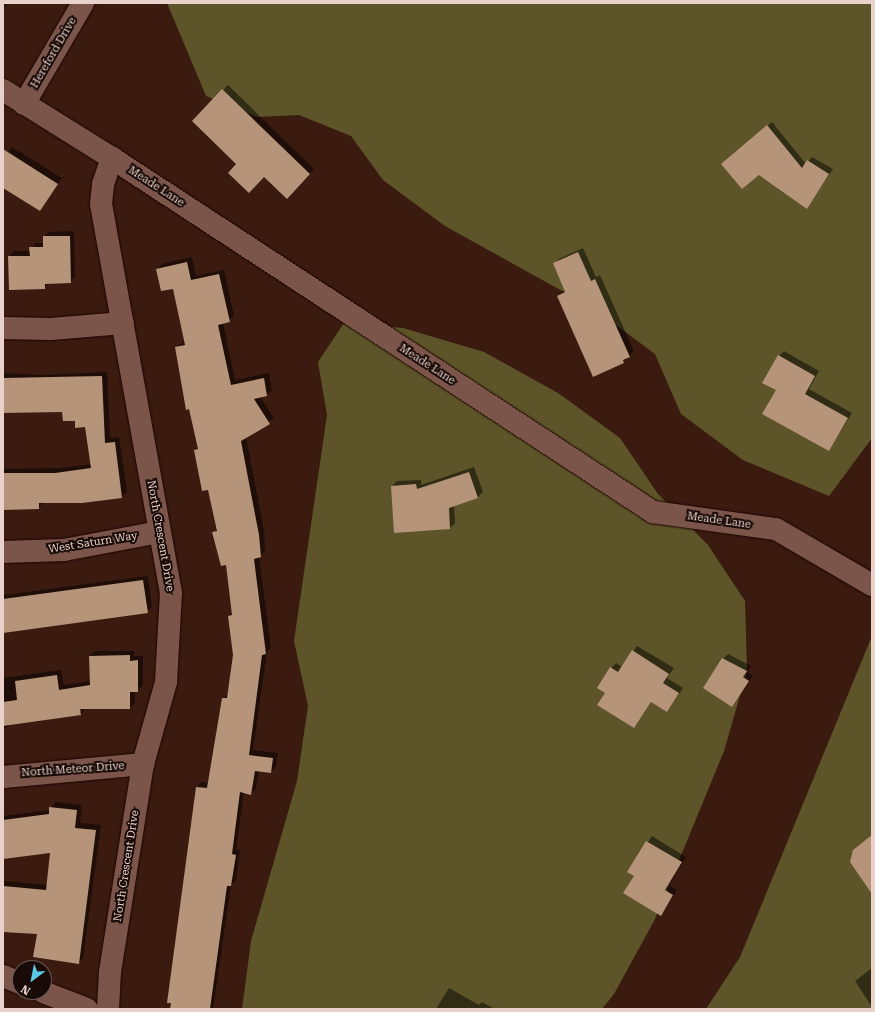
<!DOCTYPE html>
<style>
body{margin:0}
#map{position:relative;width:875px;height:1012px;overflow:hidden;background:#3b1b10;font-family:"Roboto Serif",serif}
div>[style]{position:absolute}
[style*='--x']{left:calc(var(--x)*1px);top:calc(var(--y)*1px);width:calc(var(--w)*1px);rotate:calc(var(--a)*1deg)}
.forest>*{inset:0;background:#5d5529}
.shadow>*{inset:0;background:#0007}
.building>*{inset:0;background:#b5947a}
.roads{filter:drop-shadow(0 0 1px #200400) drop-shadow(0 0 1px #200400)}
.street>*{height:22px;margin:-11px;padding:0 11px;transform-origin:11px;border-radius:11px;background:#7b5549}
span{translate:-50% -50%;white-space:nowrap;text-align:center;line-height:1.15;-webkit-text-stroke:4px #180a06;paint-order:stroke}
.street-label{font-size:11px;color:#e9d2cb}
.frame{position:absolute;inset:0;border:4px solid #e9d2cb;pointer-events:none}
.north{position:absolute;left:12px;top:960px;width:40px;height:40px;box-sizing:border-box;background:#180a06;border:1px solid #6c5a55;border-radius:50%;rotate:212deg;font-size:11px;font-weight:700;line-height:16px;text-align:center;color:#e9d2cb}
.north::after{content:'';display:block;margin:auto;width:14px;height:18px;background:#5bc8e6;clip-path:polygon(50% 0,100% 100%,50% 72%,0 100%)}
</style>
<div id="map">
<div class="forest">
<i style="clip-path:polygon(167px 3px,872px 3px,872px 438px,829px 496px,743px 460px,681px 414px,655px 354px,593px 308px,445px 226px,383px 180px,351px 136px,299px 115px,258px 117px,206px 96px)"></i>
<i style="clip-path:polygon(344px 323px,403px 328px,484px 352px,558px 393px,620px 438px,658px 494px,708px 545px,745px 601px,747px 671px,724px 751px,654px 921px,614px 994px,602px 1009px,242px 1009px,251px 941px,297px 781px,308px 706px,294px 641px,327px 415px,318px 362px)"></i>
<i style="clip-path:polygon(872px 636px,872px 1009px,706px 1009px,740px 957px)"></i>
</div>
<div class="shadow">
<i style="clip-path:polygon(3px 3px,7px 3px,3px 9px)"></i>
<i style="clip-path:polygon(228px 85px,314px 169px,287px 197px,264px 175px,238px 164px,193px 121px)"></i>
<i style="clip-path:polygon(772px 122px,806px 164px,812px 157px,833px 169px,807px 207px,759px 174px,726px 160px)"></i>
<i style="clip-path:polygon(12px 147px,62px 178px,40px 210px,3px 187px,3px 158px)"></i>
<i style="clip-path:polygon(74px 231px,75px 277px,70px 282px,50px 283px,44px 288px,9px 256px,14px 251px,31px 251px,35px 243px,44px 243px,44px 237px,49px 232px)"></i>
<i style="clip-path:polygon(583px 248px,596px 277px,600px 275px,634px 351px,623px 362px,558px 296px,565px 290px,554px 264px,559px 259px)"></i>
<i style="clip-path:polygon(192px 257px,196px 276px,224px 270px,234px 316px,223px 323px,235px 380px,269px 373px,272px 391px,260px 397px,274px 418px,246px 437px,264px 530px,265px 551px,259px 556px,271px 648px,267px 652px,253px 750px,278px 753px,276px 767px,271px 772px,259px 770px,256px 789px,251px 794px,244px 792px,236px 850px,240px 850px,236px 880px,231px 885px,213px 1009px,171px 1009px,176px 950px,174px 949px,184px 892px,197px 787px,202px 782px,208px 783px,223px 698px,229px 694px,234px 655px,229px 616px,233px 612px,226px 564px,214px 533px,218px 528px,209px 489px,195px 450px,198px 447px,176px 347px,186px 341px,174px 287px,157px 269px,162px 264px)"></i>
<i style="clip-path:polygon(784px 351px,819px 371px,809px 389px,852px 413px,829px 450px,779px 356px)"></i>
<i style="clip-path:polygon(107px 372px,110px 438px,119px 437px,127px 492px,122px 497px,43px 503px,38px 508px,3px 509px,3px 469px,60px 468px,92px 464px,86px 426px,63px 411px,3px 412px,3px 373px,41px 375px)"></i>
<i style="clip-path:polygon(474px 467px,483px 492px,478px 497px,454px 505px,455px 523px,450px 528px,392px 486px,397px 481px,421px 480px,421px 485px)"></i>
<i style="clip-path:polygon(148px 576px,152px 607px,147px 612px,3px 631px,3px 595px)"></i>
<i style="clip-path:polygon(637px 646px,674px 668px,667px 678px,683px 688px,667px 711px,652px 701px,634px 727px,606px 693px,611px 668px,616px 663px,622px 667px)"></i>
<i style="clip-path:polygon(evenodd,95px 651px,134px 651px,134px 656px,143px 656px,143px 686px,135px 691px,135px 703px,130px 708px,86px 708px,81px 714px,13px 724px,3px 729px,3px 678px,61px 670px,64px 685px,91px 681px,90px 656px,95px 651px,81px 704px,82px 712px,80px 712px,79px 705px,81px 704px)"></i>
<i style="clip-path:polygon(728px 654px,751px 666px,747px 672px,753px 676px,732px 706px,723px 659px)"></i>
<i style="clip-path:polygon(55px 802px,82px 805px,80px 823px,101px 825px,83px 958px,78px 963px,38px 933px,3px 931px,3px 881px,47px 885px,51px 852px,3px 858px,3px 816px,50px 810px)"></i>
<i style="clip-path:polygon(652px 836px,686px 857px,669px 885px,677px 890px,661px 915px,635px 876px,628px 872px)"></i>
<i style="clip-path:polygon(872px 968px,872px 1007px,855px 981px)"></i>
<i style="clip-path:polygon(449px 988px,479px 1005px,482px 1002px,495px 1009px,436px 1009px)"></i>
</div>
<div class="building">
<i style="clip-path:polygon(222px 89px,310px 174px,287px 199px,264px 177px,249px 193px,228px 173px,236px 164px,192px 121px)"></i>
<i style="clip-path:polygon(767px 125px,802px 168px,807px 160px,829px 174px,807px 209px,759px 175px,742px 189px,721px 164px)"></i>
<i style="clip-path:polygon(3px 149px,58px 184px,40px 211px,3px 188px)"></i>
<i style="clip-path:polygon(43px 236px,70px 236px,71px 283px,45px 284px,45px 289px,9px 290px,8px 256px,30px 256px,29px 247px,43px 247px)"></i>
<i style="clip-path:polygon(578px 252px,591px 281px,595px 279px,630px 357px,623px 360px,624px 363px,593px 377px,557px 296px,565px 292px,553px 263px)"></i>
<i style="clip-path:polygon(187px 262px,191px 280px,219px 274px,230px 322px,218px 325px,231px 385px,264px 378px,267px 396px,254px 399px,270px 424px,241px 441px,259px 535px,261px 557px,254px 559px,266px 654px,262px 655px,249px 755px,273px 758px,271px 773px,255px 771px,251px 795px,240px 792px,232px 854px,236px 855px,231px 886px,227px 886px,210px 1009px,170px 1009px,171px 1003px,167px 1003px,196px 787px,207px 788px,222px 698px,227px 698px,233px 655px,228px 616px,232px 615px,226px 565px,221px 566px,212px 532px,217px 531px,208px 490px,202px 491px,194px 450px,198px 449px,189px 409px,186px 410px,175px 347px,185px 345px,173px 289px,161px 291px,156px 269px)"></i>
<i style="clip-path:polygon(778px 355px,815px 376px,805px 394px,848px 418px,829px 451px,762px 414px,776px 390px,762px 383px)"></i>
<i style="clip-path:polygon(102px 376px,105px 443px,115px 442px,122px 498px,82px 503px,39px 503px,39px 509px,3px 510px,3px 473px,55px 473px,91px 468px,85px 427px,75px 428px,75px 421px,63px 421px,62px 412px,3px 413px,3px 378px)"></i>
<i style="clip-path:polygon(469px 472px,478px 498px,449px 508px,450px 529px,394px 533px,391px 486px,416px 484px,417px 489px)"></i>
<i style="clip-path:polygon(143px 580px,148px 613px,3px 633px,3px 599px)"></i>
<i style="clip-path:polygon(632px 650px,669px 674px,663px 683px,679px 693px,667px 712px,651px 702px,634px 728px,597px 705px,605px 693px,597px 688px,610px 667px,618px 672px)"></i>
<i style="clip-path:polygon(130px 655px,130px 661px,138px 660px,138px 692px,130px 692px,130px 709px,80px 709px,81px 715px,3px 726px,3px 702px,17px 700px,15px 681px,57px 675px,59px 690px,90px 685px,89px 656px)"></i>
<i style="clip-path:polygon(722px 658px,747px 671px,743px 677px,749px 681px,732px 707px,703px 688px)"></i>
<i style="clip-path:polygon(49px 807px,77px 810px,75px 828px,96px 830px,79px 964px,33px 957px,37px 934px,3px 932px,3px 886px,46px 890px,50px 853px,3px 859px,3px 820px,49px 814px)"></i>
<i style="clip-path:polygon(872px 835px,872px 894px,850px 862px,853px 850px)"></i>
<i style="clip-path:polygon(646px 841px,682px 862px,665px 890px,673px 895px,661px 916px,623px 893px,634px 876px,627px 872px)"></i>
</div>
<div class="roads">
<div class="street">
<i style="--x:3;--y:90;--w:128;--a:32"></i>
<i style="--x:112;--y:158;--w:647;--a:33.2"></i>
<i style="--x:653;--y:512;--w:124;--a:7.9"></i>
<i style="--x:776;--y:529;--w:111;--a:30.3"></i>
<i style="--x:24;--y:104;--w:117;--a:-59.7"></i>
<i style="--x:3;--y:328;--w:48;--a:1.2"></i>
<i style="--x:51;--y:329;--w:72;--a:-4.8"></i>
<i style="--x:3;--y:552;--w:61;--a:-1.9"></i>
<i style="--x:64;--y:550;--w:97;--a:-10.7"></i>
<i style="--x:3;--y:777;--w:141;--a:-5.3"></i>
<i style="--x:3;--y:976;--w:18;--a:22"></i>
<i style="--x:43;--y:992;--w:47;--a:21.1"></i>
<i style="--x:108;--y:1009;--w:37;--a:-87"></i>
<i style="--x:110;--y:972;--w:211;--a:-81"></i>
<i style="--x:143;--y:764;--w:85;--a:-74.3"></i>
<i style="--x:166;--y:682;--w:89;--a:-86.8"></i>
<i style="--x:171;--y:593;--w:395;--a:-100.2"></i>
<i style="--x:101;--y:204;--w:20;--a:-84"></i>
<i style="--x:103;--y:184;--w:28;--a:-71"></i>
</div>
</div>
<div class="street-label">
<span style="left:54px;top:53px;rotate:-60deg">Hereford Drive</span>
<span style="left:156px;top:187px;rotate:33deg">Meade Lane</span>
<span style="left:427px;top:365px;rotate:33deg">Meade Lane</span>
<span style="left:719px;top:521px;rotate:8deg">Meade Lane</span>
<span style="left:160px;top:536px;rotate:80deg">North Crescent Drive</span>
<span style="left:93px;top:543px;rotate:-9deg">West Saturn Way</span>
<span style="left:73px;top:770px;rotate:-4deg">North Meteor Drive</span>
<span style="left:127px;top:866px;rotate:-81deg">North Crescent Drive</span>
</div>
<div class="frame"></div>
<div class="north">N</div>
</div>
